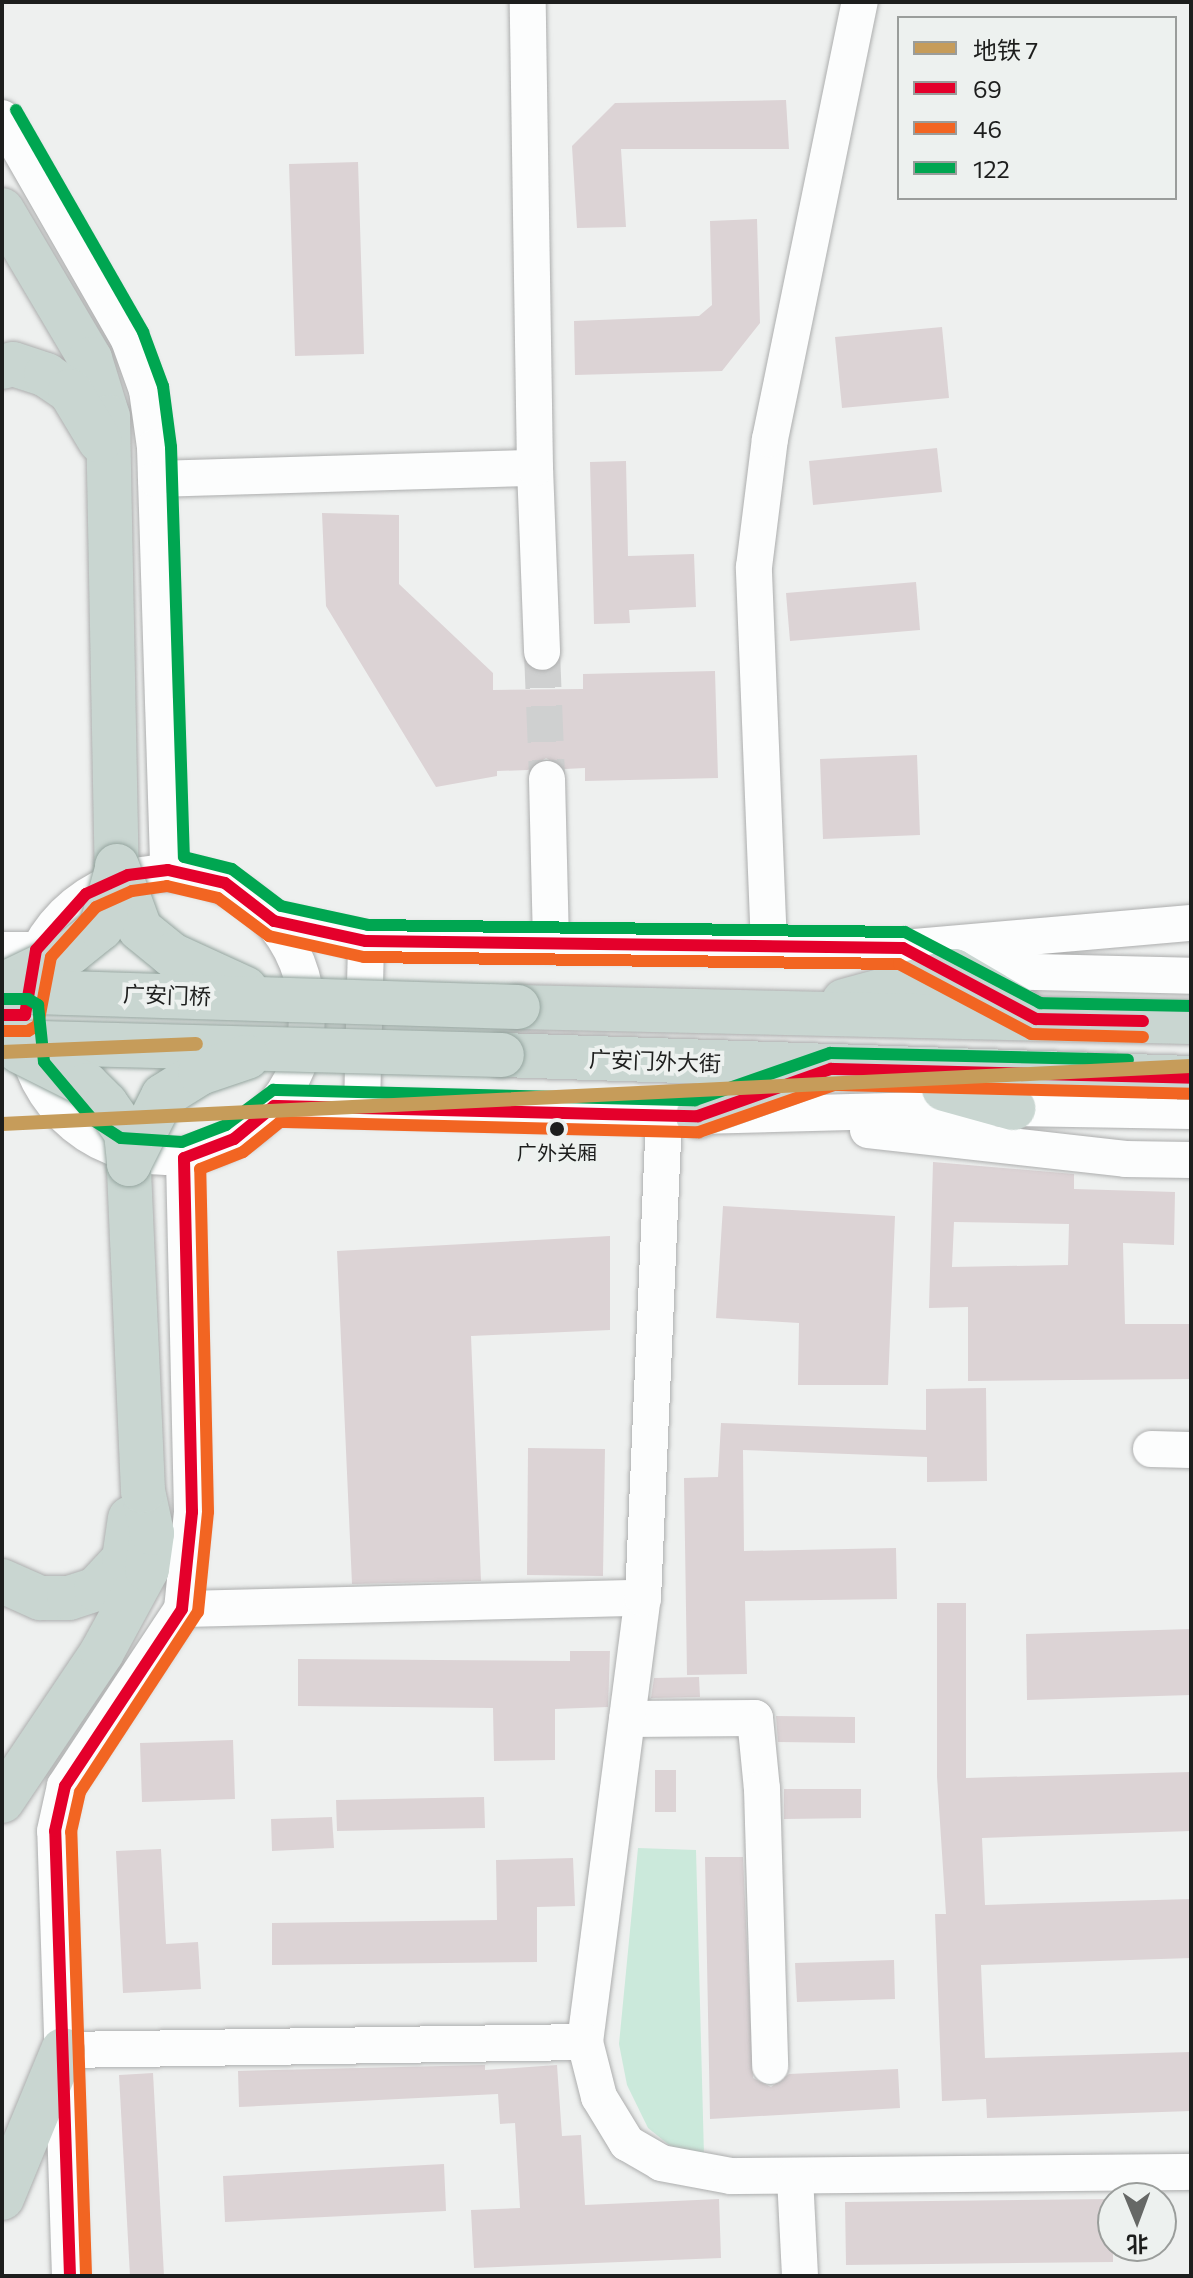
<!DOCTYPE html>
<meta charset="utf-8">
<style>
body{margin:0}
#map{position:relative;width:1193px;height:2278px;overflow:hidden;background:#eef0ef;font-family:Commissioner,"Noto Sans SC",sans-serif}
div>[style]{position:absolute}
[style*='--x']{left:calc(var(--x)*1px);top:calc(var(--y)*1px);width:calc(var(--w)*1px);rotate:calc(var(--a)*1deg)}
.green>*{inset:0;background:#cbe9db}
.building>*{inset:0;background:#dcd3d5}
.minor-tunnel>*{height:36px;margin-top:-18px;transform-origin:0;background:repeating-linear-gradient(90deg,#cfd0d0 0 36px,transparent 0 54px)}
.roads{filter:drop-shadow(0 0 2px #adaeae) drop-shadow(0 0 2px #adaeae)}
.minor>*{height:36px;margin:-18px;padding:0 18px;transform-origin:18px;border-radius:18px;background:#fcfdfd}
.minor>.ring{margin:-18px;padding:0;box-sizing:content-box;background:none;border:36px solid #fcfdfd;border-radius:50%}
.highway>*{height:44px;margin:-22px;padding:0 22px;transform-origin:22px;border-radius:22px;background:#c9d6d1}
.bridges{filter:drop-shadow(0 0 2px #95a59f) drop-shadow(0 0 2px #95a59f)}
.highway-bridge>*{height:44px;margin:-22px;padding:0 22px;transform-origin:22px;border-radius:22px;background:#c9d6d1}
.bus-1>*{height:12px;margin:-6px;padding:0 6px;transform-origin:6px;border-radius:6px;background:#e4002b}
.bus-2>*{height:12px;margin:-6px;padding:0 6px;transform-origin:6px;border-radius:6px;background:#f26522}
.bus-3>*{height:12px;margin:-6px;padding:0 6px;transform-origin:6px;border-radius:6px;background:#00a651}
.metro-1>*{height:14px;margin:-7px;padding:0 7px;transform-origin:7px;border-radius:7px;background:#c69c5a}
.dots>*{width:22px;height:22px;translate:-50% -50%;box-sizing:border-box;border:4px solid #edf1ef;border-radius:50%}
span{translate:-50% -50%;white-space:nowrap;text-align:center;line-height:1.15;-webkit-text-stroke:8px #edf1ef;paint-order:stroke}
.bus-label{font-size:20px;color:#1d1e1d}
.street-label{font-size:22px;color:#1d1e1d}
.frame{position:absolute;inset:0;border:4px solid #1d1e1d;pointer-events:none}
.legend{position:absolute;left:897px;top:16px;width:280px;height:184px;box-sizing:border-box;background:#edf1ef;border:2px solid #9a9d9b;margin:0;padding:10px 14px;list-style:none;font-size:24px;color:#1d1e1d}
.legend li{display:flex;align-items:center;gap:16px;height:40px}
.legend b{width:40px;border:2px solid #9a9d9b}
.north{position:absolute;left:1097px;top:2182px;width:80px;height:80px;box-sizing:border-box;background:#edf1ef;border:2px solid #9a9d9b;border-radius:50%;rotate:179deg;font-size:22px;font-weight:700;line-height:32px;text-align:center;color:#1d1e1d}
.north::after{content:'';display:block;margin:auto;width:28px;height:36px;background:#666866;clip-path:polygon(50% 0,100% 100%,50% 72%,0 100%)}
</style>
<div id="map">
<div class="green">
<i style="clip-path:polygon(638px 1848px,696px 1850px,704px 2156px,673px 2148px,648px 2128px,627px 2085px,619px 2044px)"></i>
</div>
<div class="building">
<i style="clip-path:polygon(786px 100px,789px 149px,621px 149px,626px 227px,577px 228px,572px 146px,615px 103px)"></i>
<i style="clip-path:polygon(358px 162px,364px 354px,295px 356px,289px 164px)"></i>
<i style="clip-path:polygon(757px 219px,760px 323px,722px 371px,575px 375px,574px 321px,699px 316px,712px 305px,710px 221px)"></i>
<i style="clip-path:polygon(942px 327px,949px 398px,842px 408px,835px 337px)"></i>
<i style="clip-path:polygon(937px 448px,942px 492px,813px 505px,809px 461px)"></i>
<i style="clip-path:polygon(626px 461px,628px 556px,694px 554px,696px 607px,629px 610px,630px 623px,594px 624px,590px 462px)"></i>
<i style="clip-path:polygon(322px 513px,399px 515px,399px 584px,493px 673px,493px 690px,583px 689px,583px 674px,715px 671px,718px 778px,585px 781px,585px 768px,565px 769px,546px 758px,528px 770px,497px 771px,497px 776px,436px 787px,326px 606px)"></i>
<i style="clip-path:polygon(916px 582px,920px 630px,790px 641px,786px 593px)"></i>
<i style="clip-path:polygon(917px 755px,920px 835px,823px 839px,820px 759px)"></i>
<i style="clip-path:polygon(evenodd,933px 1162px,1074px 1174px,1074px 1189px,1175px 1192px,1174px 1245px,1123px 1243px,1125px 1324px,1191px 1324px,1191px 1379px,968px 1381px,968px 1307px,929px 1308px,933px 1162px,954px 1222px,1069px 1224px,1068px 1265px,952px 1267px,954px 1222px)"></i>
<i style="clip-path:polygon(723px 1206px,895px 1216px,888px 1385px,798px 1385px,799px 1323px,716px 1318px)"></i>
<i style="clip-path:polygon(610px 1236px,610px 1330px,471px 1336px,481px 1581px,352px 1584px,337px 1251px)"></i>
<i style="clip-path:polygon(986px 1388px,987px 1481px,927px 1482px,927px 1457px,743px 1450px,744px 1551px,896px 1548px,897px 1599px,745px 1601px,747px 1674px,687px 1675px,684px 1478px,718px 1477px,721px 1423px,926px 1430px,926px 1389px)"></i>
<i style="clip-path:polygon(528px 1448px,605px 1449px,603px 1576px,527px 1575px)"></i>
<i style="clip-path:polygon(937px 1603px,966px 1603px,966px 1778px,1191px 1772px,1191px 1831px,982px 1838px,985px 1905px,1191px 1899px,1191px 1958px,981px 1965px,985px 2058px,1191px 2052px,1191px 2111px,987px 2118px,986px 2099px,942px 2101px,935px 1914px,946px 1914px,937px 1777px)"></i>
<i style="clip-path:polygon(1191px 1629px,1191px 1695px,1027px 1700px,1026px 1634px)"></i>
<i style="clip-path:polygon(570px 1651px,610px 1651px,608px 1707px,555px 1709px,555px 1760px,494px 1761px,493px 1708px,298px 1706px,298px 1659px,570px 1661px)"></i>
<i style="clip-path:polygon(699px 1677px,700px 1697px,651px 1698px,654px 1678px)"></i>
<i style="clip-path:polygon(776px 1716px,855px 1717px,855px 1743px,778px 1742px)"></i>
<i style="clip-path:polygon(233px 1740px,235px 1799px,142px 1802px,140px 1743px)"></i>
<i style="clip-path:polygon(655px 1770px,676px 1770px,676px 1812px,655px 1812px)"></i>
<i style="clip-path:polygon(784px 1789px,861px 1789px,861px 1818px,784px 1819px)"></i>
<i style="clip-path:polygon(484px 1797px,485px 1828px,337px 1831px,336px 1800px)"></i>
<i style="clip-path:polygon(332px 1817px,334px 1848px,272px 1851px,271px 1819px)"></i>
<i style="clip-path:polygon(161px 1849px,166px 1944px,198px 1942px,201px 1989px,123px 1993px,116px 1851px)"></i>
<i style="clip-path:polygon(705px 1857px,743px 1857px,753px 2078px,771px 2087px,789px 2074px,898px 2069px,900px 2108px,710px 2119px)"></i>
<i style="clip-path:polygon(573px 1858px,575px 1906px,537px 1907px,537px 1962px,272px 1965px,272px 1923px,497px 1920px,496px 1860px)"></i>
<i style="clip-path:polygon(894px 1960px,895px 1999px,797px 2002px,795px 1963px)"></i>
<i style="clip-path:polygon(485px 2065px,485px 2070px,557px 2065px,562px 2136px,581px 2135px,585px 2205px,719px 2199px,721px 2258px,474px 2268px,471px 2210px,520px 2208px,515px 2123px,500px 2124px,498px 2094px,239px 2107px,238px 2071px)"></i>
<i style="clip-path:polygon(153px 2073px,164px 2276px,130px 2276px,119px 2075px)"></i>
<i style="clip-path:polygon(444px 2164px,446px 2211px,225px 2222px,223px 2176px)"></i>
<i style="clip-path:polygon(1113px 2199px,1113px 2262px,846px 2265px,845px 2202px)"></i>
</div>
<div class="minor-tunnel">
<i style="--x:542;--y:652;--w:127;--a:87.7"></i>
</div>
<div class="roads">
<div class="minor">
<i style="--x:2;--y:118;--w:256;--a:60.2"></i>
<i style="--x:129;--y:340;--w:53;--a:70.2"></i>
<i style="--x:147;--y:390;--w:58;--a:82"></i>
<i style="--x:155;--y:447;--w:423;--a:88.2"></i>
<i style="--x:535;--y:468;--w:184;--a:87.8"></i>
<i style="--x:156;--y:479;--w:379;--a:-1.7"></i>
<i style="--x:535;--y:468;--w:466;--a:-90.9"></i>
<i style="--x:547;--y:779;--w:165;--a:88.6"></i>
<i class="ring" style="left:23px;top:873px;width:248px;height:248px"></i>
<i style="--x:274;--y:921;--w:94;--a:12.3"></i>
<i style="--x:366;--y:941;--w:537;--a:0.75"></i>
<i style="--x:903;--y:948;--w:289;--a:-5"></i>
<i style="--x:769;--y:946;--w:379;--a:-92.3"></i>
<i style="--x:754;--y:567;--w:129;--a:-82.9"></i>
<i style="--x:770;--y:439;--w:446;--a:-78.4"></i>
<i style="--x:2;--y:950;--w:34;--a:0"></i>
<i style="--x:952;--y:970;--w:239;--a:1.4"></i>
<i style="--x:274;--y:1106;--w:424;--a:1.4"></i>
<i style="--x:698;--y:1116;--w:315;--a:-1.5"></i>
<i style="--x:1013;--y:1108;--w:178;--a:1"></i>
<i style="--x:362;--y:1108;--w:167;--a:-88.6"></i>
<i style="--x:868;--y:1130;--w:259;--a:6.4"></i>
<i style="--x:1125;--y:1159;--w:66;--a:0.9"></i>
<i style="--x:1151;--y:1449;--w:40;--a:1.4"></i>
<i style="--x:182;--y:1609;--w:461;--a:-1.4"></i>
<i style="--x:627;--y:1719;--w:128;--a:-0.4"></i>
<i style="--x:755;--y:1718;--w:71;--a:84.4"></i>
<i style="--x:762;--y:1789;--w:277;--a:88.3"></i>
<i style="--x:585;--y:2042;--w:448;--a:-82.6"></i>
<i style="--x:643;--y:1598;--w:482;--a:-87.5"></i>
<i style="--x:63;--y:2050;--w:522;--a:-0.88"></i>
<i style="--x:585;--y:2042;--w:57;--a:75.7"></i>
<i style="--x:599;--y:2097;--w:54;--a:58.7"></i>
<i style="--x:627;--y:2143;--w:39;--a:30"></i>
<i style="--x:661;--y:2163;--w:71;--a:10.5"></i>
<i style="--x:731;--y:2176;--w:460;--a:-0.5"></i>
<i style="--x:795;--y:2177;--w:99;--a:87.1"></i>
<i style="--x:70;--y:2276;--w:445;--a:-91.9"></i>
<i style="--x:55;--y:1831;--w:46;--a:-77.5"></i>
<i style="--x:65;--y:1786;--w:212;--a:-56.5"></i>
<i style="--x:182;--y:1609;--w:98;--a:-84.1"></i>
<i style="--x:192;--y:1512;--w:354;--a:-91.3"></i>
</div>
<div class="highway">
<i style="--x:2;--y:210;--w:173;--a:59.4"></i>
<i style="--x:90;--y:359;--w:61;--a:72.8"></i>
<i style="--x:108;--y:417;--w:449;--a:88.9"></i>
<i style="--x:2;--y:367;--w:11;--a:-15"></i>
<i style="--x:13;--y:364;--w:35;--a:18"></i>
<i style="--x:46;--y:375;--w:29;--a:34"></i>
<i style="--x:70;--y:391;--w:58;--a:59"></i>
<i style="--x:844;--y:1001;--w:114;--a:-15.3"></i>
<i style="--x:954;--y:971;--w:93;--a:30.4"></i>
<i style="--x:518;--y:1007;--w:673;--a:1.28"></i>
<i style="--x:502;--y:1055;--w:689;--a:1.91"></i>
<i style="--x:944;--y:1089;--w:72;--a:15.4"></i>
<i style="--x:698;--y:1116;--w:117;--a:-19.5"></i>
<i style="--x:2;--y:1581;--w:42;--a:24.1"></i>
<i style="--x:40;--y:1598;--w:29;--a:0"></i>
<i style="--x:69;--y:1598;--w:28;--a:-18"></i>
<i style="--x:96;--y:1589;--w:41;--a:-47"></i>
<i style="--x:124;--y:1559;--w:41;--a:-81.7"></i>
<i style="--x:2;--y:1801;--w:179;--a:-56.1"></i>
<i style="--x:102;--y:1652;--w:94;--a:-61.5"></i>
<i style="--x:147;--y:1569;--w:36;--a:-82"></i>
<i style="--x:152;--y:1533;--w:43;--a:-102.1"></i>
<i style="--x:143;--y:1491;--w:327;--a:-92.5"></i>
<i style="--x:2;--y:2198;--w:160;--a:-67.6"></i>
</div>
</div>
<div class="bridges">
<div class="highway-bridge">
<i style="--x:117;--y:866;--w:67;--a:69.9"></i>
<i style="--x:140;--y:929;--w:41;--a:39.1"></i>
<i style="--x:172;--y:955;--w:81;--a:24.7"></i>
<i style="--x:2;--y:985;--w:76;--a:-25.6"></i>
<i style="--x:71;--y:952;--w:38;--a:-39"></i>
<i style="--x:101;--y:928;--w:61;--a:-74.8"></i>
<i style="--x:2;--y:991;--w:516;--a:1.78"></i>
<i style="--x:2;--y:1042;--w:500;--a:1.49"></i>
<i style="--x:19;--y:1051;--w:76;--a:26.6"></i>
<i style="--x:87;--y:1085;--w:27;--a:45"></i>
<i style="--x:106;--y:1104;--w:35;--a:55"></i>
<i style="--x:126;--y:1133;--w:31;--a:84"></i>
<i style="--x:129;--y:1164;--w:76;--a:-63.4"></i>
<i style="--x:163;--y:1096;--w:44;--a:-31.9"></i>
<i style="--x:200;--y:1073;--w:50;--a:-18.8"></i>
</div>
</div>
<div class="bus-1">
<i style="--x:2;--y:1015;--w:23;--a:0"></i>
<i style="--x:25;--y:1015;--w:66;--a:-80.4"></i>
<i style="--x:36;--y:950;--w:75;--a:-48.2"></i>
<i style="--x:86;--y:894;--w:46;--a:-24.3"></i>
<i style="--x:128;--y:875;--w:40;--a:-7.1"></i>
<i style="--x:168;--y:870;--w:58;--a:12.8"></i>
<i style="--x:225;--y:883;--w:62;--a:37.8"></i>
<i style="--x:274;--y:921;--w:94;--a:12.3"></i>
<i style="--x:366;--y:941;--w:537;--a:0.75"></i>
<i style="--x:903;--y:948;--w:151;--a:28.1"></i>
<i style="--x:1036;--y:1019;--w:107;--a:1.1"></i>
<i style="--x:70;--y:2276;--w:445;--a:-91.9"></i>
<i style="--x:55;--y:1831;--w:46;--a:-77.5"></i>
<i style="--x:65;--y:1786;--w:212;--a:-56.5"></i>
<i style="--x:182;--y:1609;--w:98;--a:-84.1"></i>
<i style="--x:192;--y:1512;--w:354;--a:-91.3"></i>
<i style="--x:184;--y:1158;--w:53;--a:-20.8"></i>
<i style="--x:234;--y:1139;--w:52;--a:-39.5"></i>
<i style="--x:274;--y:1106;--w:424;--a:1.4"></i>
<i style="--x:698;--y:1116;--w:141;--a:-19.5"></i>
<i style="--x:831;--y:1069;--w:360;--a:1.4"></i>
</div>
<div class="bus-2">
<i style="--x:2;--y:1031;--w:26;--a:0"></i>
<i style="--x:28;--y:1031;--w:12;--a:-31"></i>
<i style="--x:38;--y:1025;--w:69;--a:-79.2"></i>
<i style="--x:51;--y:957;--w:67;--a:-48"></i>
<i style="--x:96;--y:907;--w:39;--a:-24"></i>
<i style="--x:132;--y:891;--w:35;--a:-8"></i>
<i style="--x:167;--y:886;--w:52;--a:13.2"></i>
<i style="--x:218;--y:898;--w:64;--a:36.7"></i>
<i style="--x:269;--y:936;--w:97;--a:12.5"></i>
<i style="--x:364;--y:957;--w:535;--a:0.75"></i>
<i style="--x:899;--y:964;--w:149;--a:27.9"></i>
<i style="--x:1031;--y:1034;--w:112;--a:1.5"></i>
<i style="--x:86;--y:2275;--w:443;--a:-91.9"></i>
<i style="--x:71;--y:1832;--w:41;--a:-77.3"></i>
<i style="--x:80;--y:1792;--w:215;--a:-56.8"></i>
<i style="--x:198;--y:1612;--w:100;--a:-84.3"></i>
<i style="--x:208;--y:1512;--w:343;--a:-91.3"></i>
<i style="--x:200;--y:1169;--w:46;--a:-21.6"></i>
<i style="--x:243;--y:1152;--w:48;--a:-39"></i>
<i style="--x:280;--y:1122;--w:419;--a:1.4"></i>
<i style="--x:699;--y:1132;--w:143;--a:-19.2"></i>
<i style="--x:834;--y:1085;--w:357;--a:1.4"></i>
</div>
<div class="bus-3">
<i style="--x:16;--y:110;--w:256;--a:60.2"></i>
<i style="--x:143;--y:332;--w:58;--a:69.7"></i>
<i style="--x:163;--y:386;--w:62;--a:82.5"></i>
<i style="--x:171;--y:447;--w:410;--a:88.2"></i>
<i style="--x:184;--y:857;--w:49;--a:14"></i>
<i style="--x:232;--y:869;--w:61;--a:37.1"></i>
<i style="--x:281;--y:906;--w:89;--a:12.3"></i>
<i style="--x:368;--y:925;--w:537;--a:0.75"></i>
<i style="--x:905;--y:932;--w:153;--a:27.7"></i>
<i style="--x:1040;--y:1003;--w:151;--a:1.1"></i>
<i style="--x:2;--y:999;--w:26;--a:0"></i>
<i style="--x:28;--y:999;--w:12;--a:31"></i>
<i style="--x:38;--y:1005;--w:57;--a:84"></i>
<i style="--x:44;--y:1062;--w:76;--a:49.8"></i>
<i style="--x:93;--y:1120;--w:33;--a:33"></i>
<i style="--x:121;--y:1138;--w:61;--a:3.8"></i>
<i style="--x:182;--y:1142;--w:47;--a:-21.1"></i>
<i style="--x:226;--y:1125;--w:59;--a:-36.7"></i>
<i style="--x:273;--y:1090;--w:422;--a:1.4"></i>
<i style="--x:695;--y:1100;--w:143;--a:-19.2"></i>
<i style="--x:830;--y:1053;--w:298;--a:1.3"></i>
</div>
<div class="metro-1">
<i style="--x:2;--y:1052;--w:194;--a:-2.4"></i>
<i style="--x:2;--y:1124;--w:1190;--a:-2.79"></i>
</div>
<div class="dots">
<i style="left:557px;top:1129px;background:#1d1e1d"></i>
</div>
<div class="bus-label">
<span style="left:557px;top:1152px">广外关厢</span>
</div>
<div class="street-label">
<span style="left:167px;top:995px;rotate:2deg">广安门桥</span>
<span style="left:655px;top:1061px;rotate:2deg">广安门外大街</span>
</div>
<div class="frame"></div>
<ul class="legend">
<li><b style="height:10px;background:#c69c5a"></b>地铁 7</li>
<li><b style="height:10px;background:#e4002b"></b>69</li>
<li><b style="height:10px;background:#f26522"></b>46</li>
<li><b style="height:10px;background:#00a651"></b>122</li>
</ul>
<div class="north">北</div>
</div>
